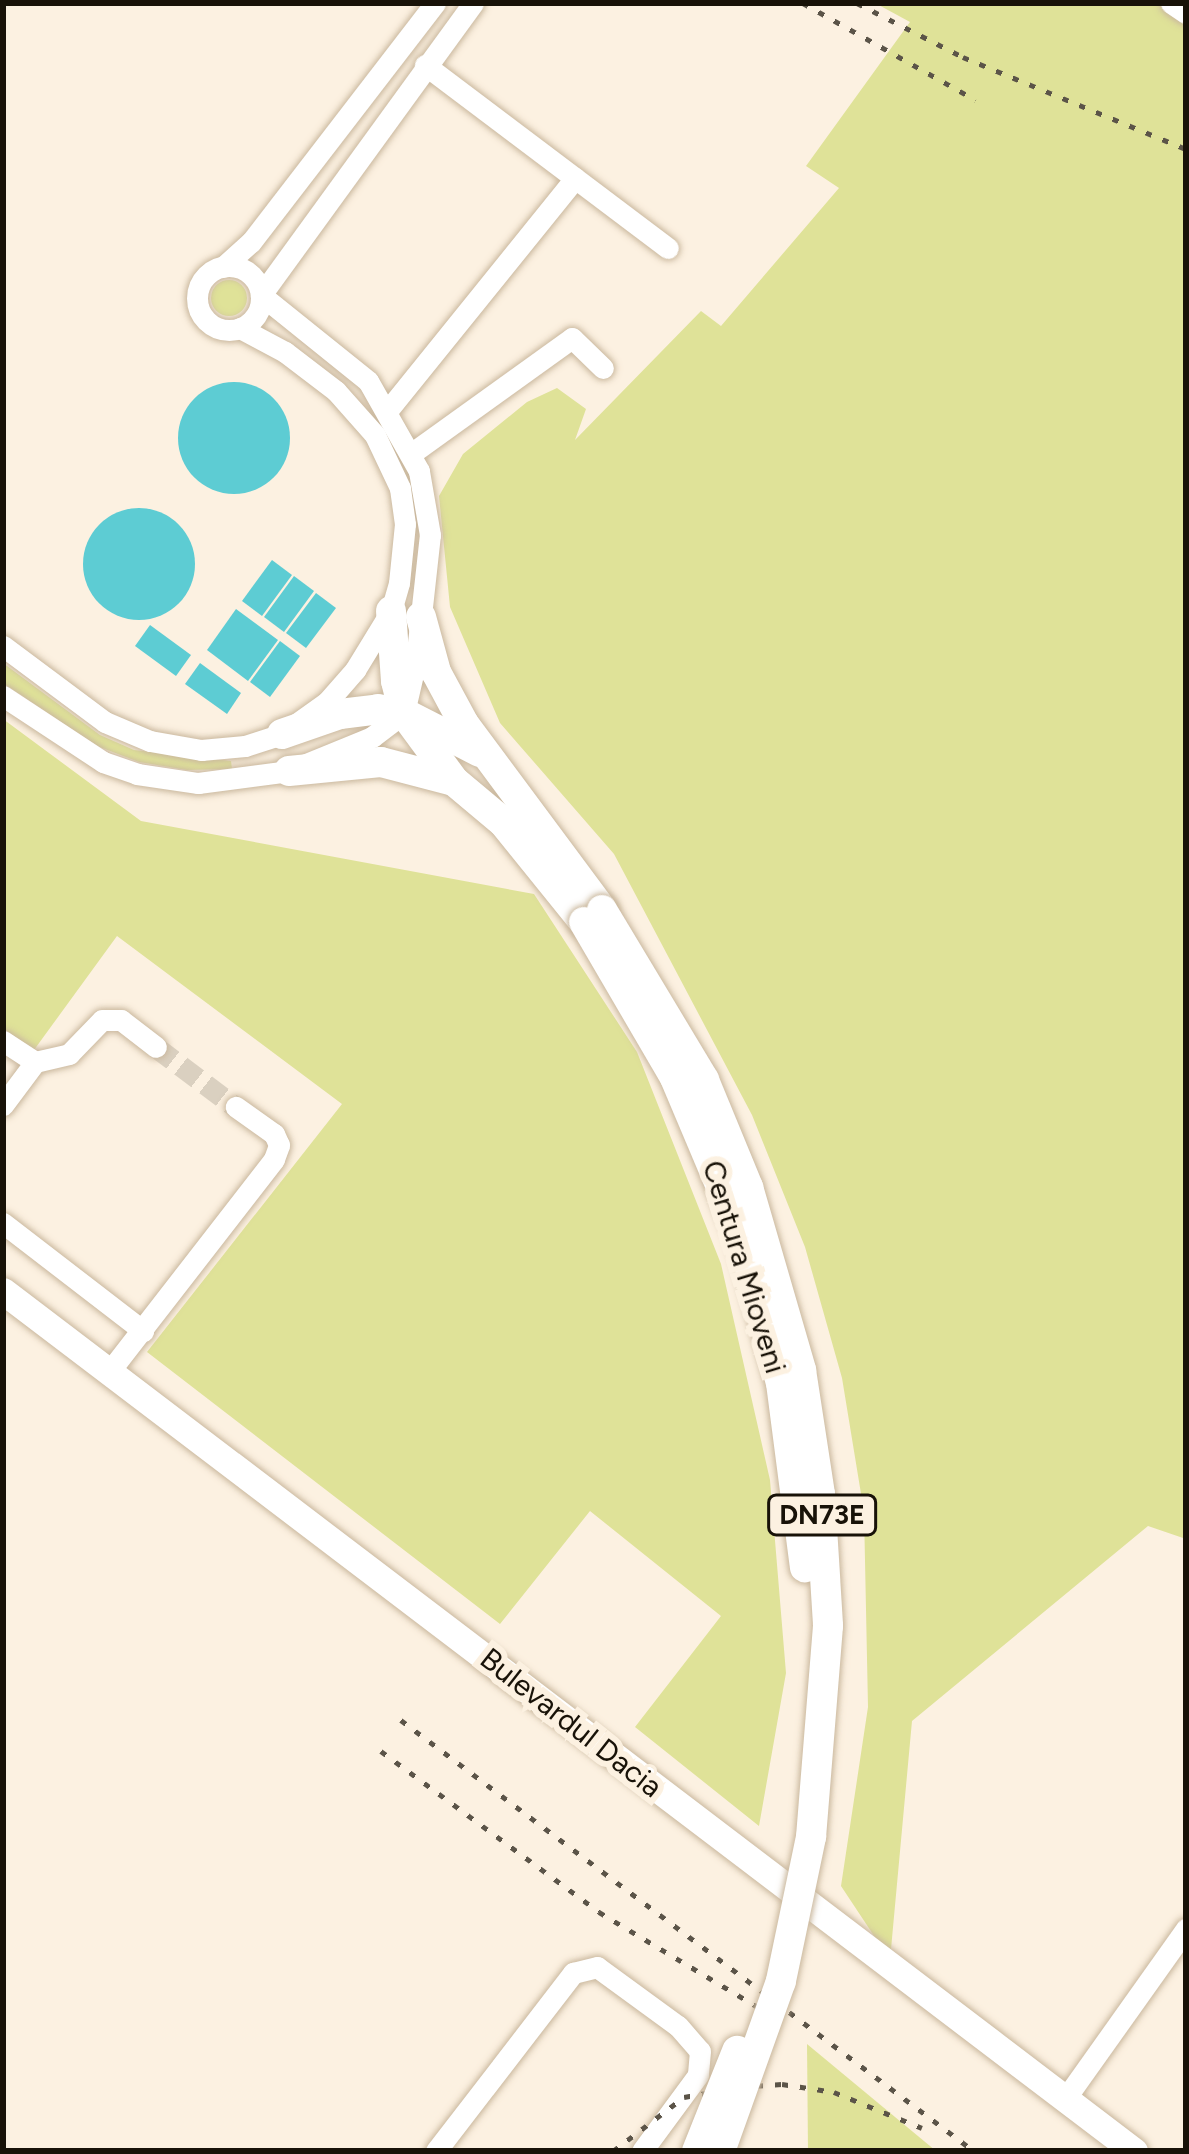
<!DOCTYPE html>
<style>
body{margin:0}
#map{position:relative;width:1189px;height:2154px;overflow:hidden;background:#fcf1e1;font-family:Figtree,sans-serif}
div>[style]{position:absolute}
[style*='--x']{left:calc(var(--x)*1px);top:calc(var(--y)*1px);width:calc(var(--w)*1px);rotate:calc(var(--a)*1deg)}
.green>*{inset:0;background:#dfe298}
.round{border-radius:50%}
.water>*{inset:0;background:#5dccd3}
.minor-tunnel>*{height:21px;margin-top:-10.5px;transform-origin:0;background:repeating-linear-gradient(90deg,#dad0c0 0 21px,transparent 0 31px)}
.roads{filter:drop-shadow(0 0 3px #cab89e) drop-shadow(0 0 3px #cab89e)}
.minor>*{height:21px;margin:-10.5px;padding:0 10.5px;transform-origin:10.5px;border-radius:10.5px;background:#fff}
.minor>.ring{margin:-10.5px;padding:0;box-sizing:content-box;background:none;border:21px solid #fff;border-radius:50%}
.major>*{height:27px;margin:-13.5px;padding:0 13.5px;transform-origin:13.5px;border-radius:13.5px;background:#fff}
.highway>*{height:30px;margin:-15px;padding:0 15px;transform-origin:15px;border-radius:15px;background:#fff}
.rail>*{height:4.5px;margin-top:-2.25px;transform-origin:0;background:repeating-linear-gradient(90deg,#5b5448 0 6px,transparent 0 18px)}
.bridges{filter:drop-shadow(0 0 3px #cab89e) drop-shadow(0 0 3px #cab89e)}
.highway-bridge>*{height:30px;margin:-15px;padding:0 15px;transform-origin:15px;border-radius:15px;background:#fff}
span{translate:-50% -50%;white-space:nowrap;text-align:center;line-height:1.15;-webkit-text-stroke:12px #fcf1e1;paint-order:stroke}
.shield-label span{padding:3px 9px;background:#fcf1e1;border:3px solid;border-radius:9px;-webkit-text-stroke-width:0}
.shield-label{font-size:27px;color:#181208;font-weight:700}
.street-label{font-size:30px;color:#181208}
.frame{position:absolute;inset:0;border:6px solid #181208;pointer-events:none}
</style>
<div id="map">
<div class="green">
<i style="clip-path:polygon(875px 3px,1186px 3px,1186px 1539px,1148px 1526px,912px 1721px,890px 1960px,841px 1886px,868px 1707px,864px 1512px,842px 1378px,805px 1247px,752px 1115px,614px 854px,500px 723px,450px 607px,439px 496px,463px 454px,527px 402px,557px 388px,586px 409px,575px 440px,701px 311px,721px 326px,839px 188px,806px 166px,910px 22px)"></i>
<i class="round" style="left:211px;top:280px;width:36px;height:36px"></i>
<i style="clip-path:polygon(3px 663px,100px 735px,134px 750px,231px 761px,232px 769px,187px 770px,139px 762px,97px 746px,3px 683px)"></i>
<i style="clip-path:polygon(3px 719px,141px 821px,534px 894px,637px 1052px,721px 1264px,770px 1480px,786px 1673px,759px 1826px,635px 1727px,721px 1616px,590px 1511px,500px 1624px,147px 1352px,342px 1104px,117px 936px,34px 1050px,3px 1028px)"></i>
<i style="clip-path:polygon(807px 2044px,936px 2151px,808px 2151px)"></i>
</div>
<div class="water">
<i class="round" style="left:178px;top:382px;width:112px;height:112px"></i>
<i class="round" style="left:83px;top:508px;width:112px;height:112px"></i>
<i style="clip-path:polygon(272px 560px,292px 575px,262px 616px,242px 601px)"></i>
<i style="clip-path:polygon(294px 576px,314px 591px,284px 632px,264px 617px)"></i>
<i style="clip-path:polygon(316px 593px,336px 608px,306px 648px,286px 633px)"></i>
<i style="clip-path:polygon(236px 609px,278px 640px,248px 681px,207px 650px)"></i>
<i style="clip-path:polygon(150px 625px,191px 655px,176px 676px,135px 646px)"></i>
<i style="clip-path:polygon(280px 641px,300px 656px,270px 697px,250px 682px)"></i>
<i style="clip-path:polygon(200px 663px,241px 693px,227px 714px,185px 684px)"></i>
</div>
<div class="minor-tunnel">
<i style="--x:156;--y:1047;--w:100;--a:36.9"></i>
</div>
<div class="roads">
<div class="minor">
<i style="--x:1171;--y:3;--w:18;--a:34"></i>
<i style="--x:425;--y:65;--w:304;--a:37"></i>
<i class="ring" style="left:197px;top:266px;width:43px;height:43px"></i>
<i style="--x:223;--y:267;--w:38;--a:-42"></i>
<i style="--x:251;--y:242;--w:302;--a:-52.4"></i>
<i style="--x:388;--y:410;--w:298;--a:-51.1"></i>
<i style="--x:412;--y:453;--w:197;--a:-35.7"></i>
<i style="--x:572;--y:338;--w:43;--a:44.1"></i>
<i style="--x:3;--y:646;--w:127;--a:36.7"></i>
<i style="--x:105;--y:722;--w:49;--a:22.9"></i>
<i style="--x:150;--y:741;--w:52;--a:10"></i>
<i style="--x:201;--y:750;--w:44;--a:-5.2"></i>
<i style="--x:245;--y:746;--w:39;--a:-18"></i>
<i style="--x:282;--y:734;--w:55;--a:-35.4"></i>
<i style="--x:327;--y:702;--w:43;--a:-48.8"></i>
<i style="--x:355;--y:670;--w:69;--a:-58.6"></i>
<i style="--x:391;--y:611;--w:29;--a:-74"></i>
<i style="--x:399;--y:583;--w:59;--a:-84.2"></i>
<i style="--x:405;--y:524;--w:36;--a:-98"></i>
<i style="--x:400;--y:488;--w:59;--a:-115.3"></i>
<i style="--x:375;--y:435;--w:59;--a:-131.6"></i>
<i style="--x:336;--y:391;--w:64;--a:-142.6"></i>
<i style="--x:285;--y:352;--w:51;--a:-151.9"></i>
<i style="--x:3;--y:696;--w:120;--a:33.4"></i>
<i style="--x:103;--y:762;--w:36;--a:19"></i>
<i style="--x:137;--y:774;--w:62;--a:8.4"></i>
<i style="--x:198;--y:783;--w:92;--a:-7.5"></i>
<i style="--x:289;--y:771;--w:90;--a:-22.3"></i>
<i style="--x:372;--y:737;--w:40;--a:-37"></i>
<i style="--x:404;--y:713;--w:53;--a:-77"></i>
<i style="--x:416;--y:661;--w:127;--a:-83.7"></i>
<i style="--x:430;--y:535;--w:65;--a:-99.8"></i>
<i style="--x:419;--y:471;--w:103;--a:-119.5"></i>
<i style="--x:368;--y:381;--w:137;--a:-141.2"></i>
<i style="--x:261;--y:295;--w:361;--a:-54"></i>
<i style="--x:3;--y:1041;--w:38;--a:33"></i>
<i style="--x:3;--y:1105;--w:54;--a:-53.3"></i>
<i style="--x:35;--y:1062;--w:35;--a:-13"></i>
<i style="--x:69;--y:1054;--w:47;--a:-45.9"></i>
<i style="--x:102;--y:1020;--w:19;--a:0"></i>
<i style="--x:121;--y:1020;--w:44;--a:37.6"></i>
<i style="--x:3;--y:1223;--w:177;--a:37.6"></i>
<i style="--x:109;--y:1372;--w:269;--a:-52.2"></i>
<i style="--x:274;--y:1159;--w:15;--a:-70"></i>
<i style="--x:279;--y:1145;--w:12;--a:-114"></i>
<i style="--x:274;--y:1134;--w:47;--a:-144.6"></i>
<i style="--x:1065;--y:2099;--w:209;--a:-54.6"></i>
<i style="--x:436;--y:2151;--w:225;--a:-52.4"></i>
<i style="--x:573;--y:1973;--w:25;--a:-14"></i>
<i style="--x:597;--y:1967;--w:100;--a:36.1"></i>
<i style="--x:678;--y:2026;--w:33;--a:49"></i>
<i style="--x:700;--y:2051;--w:24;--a:95"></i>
<i style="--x:698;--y:2075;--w:94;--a:126.4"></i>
</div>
<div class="major">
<i style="--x:3;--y:1291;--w:1421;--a:37.25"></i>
</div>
<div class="highway">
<i style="--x:391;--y:611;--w:70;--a:85.9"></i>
<i style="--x:396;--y:681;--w:33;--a:76"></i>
<i style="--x:404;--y:713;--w:84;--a:53.7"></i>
<i style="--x:454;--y:781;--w:65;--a:40"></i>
<i style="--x:504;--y:823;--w:127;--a:51.1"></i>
<i style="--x:421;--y:617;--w:57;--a:74.7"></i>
<i style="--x:436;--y:672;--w:59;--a:61.7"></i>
<i style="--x:464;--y:724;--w:232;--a:53.4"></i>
<i style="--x:282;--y:734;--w:61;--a:-19"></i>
<i style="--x:340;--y:714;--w:38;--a:-7"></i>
<i style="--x:378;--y:709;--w:26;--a:9"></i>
<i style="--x:404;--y:713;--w:85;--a:27.2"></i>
<i style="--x:289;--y:771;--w:92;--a:-5.6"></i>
<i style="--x:381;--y:762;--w:75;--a:14.6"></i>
</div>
</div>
<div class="rail">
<i style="--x:803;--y:3;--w:198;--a:29.3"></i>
<i style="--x:857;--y:3;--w:119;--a:27"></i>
<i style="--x:963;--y:57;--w:241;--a:22.4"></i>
<i style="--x:401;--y:1720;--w:717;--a:36.95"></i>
<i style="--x:381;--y:1751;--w:271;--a:36.4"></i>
<i style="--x:599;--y:1912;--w:203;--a:30.9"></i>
<i style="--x:613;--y:2151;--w:89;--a:-37.3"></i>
<i style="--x:684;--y:2097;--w:56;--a:-10.3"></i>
<i style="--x:739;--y:2087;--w:43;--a:-4"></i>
<i style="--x:782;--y:2084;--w:53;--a:8.7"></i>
<i style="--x:834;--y:2092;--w:95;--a:22.2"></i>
</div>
<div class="bridges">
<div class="highway-bridge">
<i style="--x:602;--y:910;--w:198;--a:59"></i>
<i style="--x:704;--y:1080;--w:116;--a:67.6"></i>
<i style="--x:748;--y:1187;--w:191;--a:73.8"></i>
<i style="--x:801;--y:1370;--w:125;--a:81.3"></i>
<i style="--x:820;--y:1494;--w:132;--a:86.5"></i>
<i style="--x:828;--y:1626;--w:212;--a:94.6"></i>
<i style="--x:811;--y:1837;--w:147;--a:101.8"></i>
<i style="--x:781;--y:1981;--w:181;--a:109.7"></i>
<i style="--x:584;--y:922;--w:181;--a:59.7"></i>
<i style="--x:675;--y:1078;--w:169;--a:67.1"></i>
<i style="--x:741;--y:1234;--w:154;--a:75"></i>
<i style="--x:781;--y:1383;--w:186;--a:82.6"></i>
<i style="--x:697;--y:2151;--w:108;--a:-68.2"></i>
</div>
</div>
<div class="shield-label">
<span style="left:822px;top:1515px">DN73E</span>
</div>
<div class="street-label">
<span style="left:744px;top:1267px;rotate:73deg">Centura Mioveni</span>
<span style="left:571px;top:1723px;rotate:38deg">Bulevardul Dacia</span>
</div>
<div class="frame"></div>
</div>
